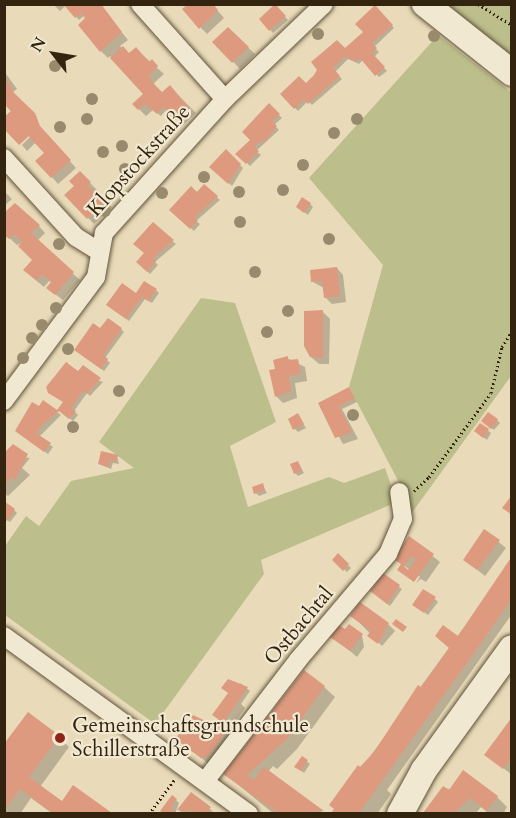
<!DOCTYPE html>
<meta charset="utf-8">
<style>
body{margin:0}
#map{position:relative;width:516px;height:818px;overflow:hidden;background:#e9dbb9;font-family:Cardo,serif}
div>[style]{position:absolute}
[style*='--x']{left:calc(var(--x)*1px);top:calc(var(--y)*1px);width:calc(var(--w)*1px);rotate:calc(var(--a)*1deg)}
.green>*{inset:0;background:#bcbe8b}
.shadow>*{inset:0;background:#0003}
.building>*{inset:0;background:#dd9a7f}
.path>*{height:3px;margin-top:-1.5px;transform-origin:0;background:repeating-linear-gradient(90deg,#332410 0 1.5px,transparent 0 4.5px)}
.roads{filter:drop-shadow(0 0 2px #60523a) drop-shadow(0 0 2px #60523a)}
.street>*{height:18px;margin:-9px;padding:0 9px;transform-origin:9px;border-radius:9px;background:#f1e8d2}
.secondary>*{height:26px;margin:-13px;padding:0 13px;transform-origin:13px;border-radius:13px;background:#f1e8d2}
.trees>*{width:12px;height:12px;margin:-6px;border-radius:50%;background:#988b6d}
.dots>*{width:16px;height:16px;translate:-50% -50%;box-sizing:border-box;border:3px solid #f1e8d2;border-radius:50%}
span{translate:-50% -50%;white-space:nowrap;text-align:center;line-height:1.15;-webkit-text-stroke:4.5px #f1e8d2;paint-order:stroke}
.street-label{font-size:21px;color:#332410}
.poi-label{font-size:21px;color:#332410}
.left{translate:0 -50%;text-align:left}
.frame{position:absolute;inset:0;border:6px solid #332410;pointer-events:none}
.north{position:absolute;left:24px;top:24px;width:60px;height:60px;-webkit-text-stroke:4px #f1e8d2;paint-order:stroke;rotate:301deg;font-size:16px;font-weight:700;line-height:24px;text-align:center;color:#332410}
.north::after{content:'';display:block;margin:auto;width:21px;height:27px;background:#332410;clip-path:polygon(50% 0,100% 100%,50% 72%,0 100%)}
</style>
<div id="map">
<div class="green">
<i style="clip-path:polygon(439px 5px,511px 5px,511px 56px)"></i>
<i style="clip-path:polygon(438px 35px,511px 92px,511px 376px,403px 525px,403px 490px,349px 387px,383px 265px,309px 178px)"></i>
<i style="clip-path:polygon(201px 298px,235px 303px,276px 422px,230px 446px,248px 507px,329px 477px,344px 483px,385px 468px,397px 502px,261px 560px,264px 574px,155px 724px,5px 615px,5px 546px,26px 516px,39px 526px,71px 481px,134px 468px,99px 442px)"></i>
</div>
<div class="shadow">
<i style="clip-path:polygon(53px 4px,99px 4px,128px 40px,120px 46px,129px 55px,136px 49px,164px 74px,154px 83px,156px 88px,162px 94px,170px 87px,196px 113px,183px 125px,167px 109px,161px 116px,153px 110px,146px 116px,134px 104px,145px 94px,110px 56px,108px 58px,101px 51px,88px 18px,85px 15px,79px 20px,66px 5px,60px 11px)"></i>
<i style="clip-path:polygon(212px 4px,224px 18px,207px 34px,184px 10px)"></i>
<i style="clip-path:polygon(275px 6px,288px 20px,273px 33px,261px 20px)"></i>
<i style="clip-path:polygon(375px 8px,394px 28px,374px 47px,379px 52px,374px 57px,387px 71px,379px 77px,363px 60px,359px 64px,348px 59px,335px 72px,342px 79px,312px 105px,308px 101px,298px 111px,282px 94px,306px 85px,365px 32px)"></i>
<i style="clip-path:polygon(228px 29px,255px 54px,240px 69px,214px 42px)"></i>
<i style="clip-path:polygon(4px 71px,17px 89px,13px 92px,37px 117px,33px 121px,76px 168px,58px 184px,52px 177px,46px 153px,36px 142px,27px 151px,22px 145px,30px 137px,4px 102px)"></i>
<i style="clip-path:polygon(269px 105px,282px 118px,274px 125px,279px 130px,256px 151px,261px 155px,250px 166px,238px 154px,252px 140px)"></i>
<i style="clip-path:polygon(226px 151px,243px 168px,232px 186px,211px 167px)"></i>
<i style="clip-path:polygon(80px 173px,97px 190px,94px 193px,112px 207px,94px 224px,66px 195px,76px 186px)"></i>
<i style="clip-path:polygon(205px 186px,220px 200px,196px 221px,200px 224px,194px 231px,171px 210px)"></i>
<i style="clip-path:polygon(4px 191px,12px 199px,4px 206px)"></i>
<i style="clip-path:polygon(310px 204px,313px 207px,308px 215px,301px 210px)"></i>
<i style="clip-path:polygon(150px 225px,176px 244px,155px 262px,158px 265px,150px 274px,138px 262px,146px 254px,135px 244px)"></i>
<i style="clip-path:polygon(39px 226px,45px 233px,37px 241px,80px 280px,63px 300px,55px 294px,50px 280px,44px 287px,32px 277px,43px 268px,24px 242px,17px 245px,4px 233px)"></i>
<i style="clip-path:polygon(337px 268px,343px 275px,346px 302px,332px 304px,325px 297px,324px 288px,313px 282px)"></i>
<i style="clip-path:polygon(156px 290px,159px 293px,152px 303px,145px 299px,129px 321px,111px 308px,136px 295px)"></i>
<i style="clip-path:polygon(323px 312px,330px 319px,329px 364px,319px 364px,311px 357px)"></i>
<i style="clip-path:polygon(121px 329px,124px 332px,105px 358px,110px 363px,104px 371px,79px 353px,100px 330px)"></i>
<i style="clip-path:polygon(287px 358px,305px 367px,307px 381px,295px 383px,297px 398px,283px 403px,276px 396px,276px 371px)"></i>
<i style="clip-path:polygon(78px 373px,103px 382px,90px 396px,87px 393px,74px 411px,78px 415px,73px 421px,63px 413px)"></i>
<i style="clip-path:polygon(351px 392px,357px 402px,342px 409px,358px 439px,343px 444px,320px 403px)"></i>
<i style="clip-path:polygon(43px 402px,61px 415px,39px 437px,53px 447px,48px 454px,20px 434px)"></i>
<i style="clip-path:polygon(298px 415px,306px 428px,298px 432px,295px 429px)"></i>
<i style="clip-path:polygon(497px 420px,500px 423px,494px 430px,486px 424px)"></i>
<i style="clip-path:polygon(481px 425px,491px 433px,487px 440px,479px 434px)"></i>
<i style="clip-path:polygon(4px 455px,30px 458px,22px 468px,30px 475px,8px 496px,4px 493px)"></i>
<i style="clip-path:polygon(117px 456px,119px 464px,113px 463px,111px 469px,99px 464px)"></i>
<i style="clip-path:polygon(298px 463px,304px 473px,298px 476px,295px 473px)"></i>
<i style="clip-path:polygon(262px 485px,267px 493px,259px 496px,256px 493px)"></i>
<i style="clip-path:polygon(14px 510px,17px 513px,10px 522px,4px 518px)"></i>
<i style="clip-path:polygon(485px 531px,506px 548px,485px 576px,465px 560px)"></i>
<i style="clip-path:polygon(410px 538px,440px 562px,426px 582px,421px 579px,416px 583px,420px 577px,395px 559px)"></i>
<i style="clip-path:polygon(338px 556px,351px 568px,347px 572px,334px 560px)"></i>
<i style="clip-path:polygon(512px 561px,512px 614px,387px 790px,391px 794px,377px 814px,334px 814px,361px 769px)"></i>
<i style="clip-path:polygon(383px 575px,402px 589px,390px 606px,375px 594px)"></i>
<i style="clip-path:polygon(435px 599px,438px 602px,428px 615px,417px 607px)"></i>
<i style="clip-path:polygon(352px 615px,388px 624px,395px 631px,382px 646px)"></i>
<i style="clip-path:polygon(362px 635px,364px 647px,357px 657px,332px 636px)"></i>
<i style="clip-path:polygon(240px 683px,250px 691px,241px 704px,245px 708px,230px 729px,235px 734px,209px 764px,177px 739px,214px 727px)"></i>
<i style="clip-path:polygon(324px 687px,335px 697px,297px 749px,277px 769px,273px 766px,268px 772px,325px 814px,274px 814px,225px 774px)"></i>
<i style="clip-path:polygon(512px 720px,512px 773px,511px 774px,486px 755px)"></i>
<i style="clip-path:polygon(59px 737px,69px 747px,40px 787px,62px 803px,73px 787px,109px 814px,53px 814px,31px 798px,20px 814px,4px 814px,4px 747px)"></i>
<i style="clip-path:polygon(302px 758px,310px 764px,304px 773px,299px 769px)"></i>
<i style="clip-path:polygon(444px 788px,497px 797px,507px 807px,503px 814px,489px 814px,481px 807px,475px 814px,425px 814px)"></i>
<i style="clip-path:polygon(191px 794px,210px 809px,215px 814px,183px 814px,179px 810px)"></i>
<i style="clip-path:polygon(176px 800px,179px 803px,175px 814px,162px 811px)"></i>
</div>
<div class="building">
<i style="clip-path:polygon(63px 4px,101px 4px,122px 32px,100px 52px,78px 25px,85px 18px,81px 13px,75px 18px)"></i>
<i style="clip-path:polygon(188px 4px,213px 4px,218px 10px,199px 29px,182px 9px)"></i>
<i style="clip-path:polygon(275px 4px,286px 16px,269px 31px,259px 19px)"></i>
<i style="clip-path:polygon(375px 5px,393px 25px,372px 43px,377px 48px,372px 53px,385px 67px,375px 76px,360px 58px,356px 61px,344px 57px,333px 68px,340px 76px,308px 104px,304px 99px,294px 109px,280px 94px,299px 76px,306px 83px,314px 75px,317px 70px,311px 62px,337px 40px,345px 48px,363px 32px,355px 24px)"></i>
<i style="clip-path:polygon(228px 27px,249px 47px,232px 63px,212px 42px)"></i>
<i style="clip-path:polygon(123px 46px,129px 53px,136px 47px,149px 62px,152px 59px,158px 66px,149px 76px,154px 84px,162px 92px,170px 85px,190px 109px,175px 120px,163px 107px,157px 114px,145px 104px,138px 110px,132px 104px,143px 94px,110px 58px)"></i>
<i style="clip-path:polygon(4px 73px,13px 92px,35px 113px,40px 126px,71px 160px,51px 178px,35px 161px,44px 153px,31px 139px,29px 136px,19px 145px,4px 129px,4px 117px,11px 111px,4px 104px)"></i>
<i style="clip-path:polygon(269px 103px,280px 114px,272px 121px,277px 126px,264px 143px,262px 140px,254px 147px,259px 151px,246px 164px,235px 154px,250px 140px,242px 132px)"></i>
<i style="clip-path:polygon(226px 149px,241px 164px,228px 184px,209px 167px)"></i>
<i style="clip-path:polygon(80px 171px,91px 182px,87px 186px,106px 199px,87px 219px,64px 195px,74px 186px,69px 181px)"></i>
<i style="clip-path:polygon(204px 184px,218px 196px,195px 217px,198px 220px,190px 229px,169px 210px,191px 186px,197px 192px)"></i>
<i style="clip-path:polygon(302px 197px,311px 203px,304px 213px,296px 207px)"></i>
<i style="clip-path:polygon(15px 203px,40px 225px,31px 233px,74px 272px,55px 295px,46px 288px,51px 282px,42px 274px,37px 281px,23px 270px,32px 260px,18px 246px,22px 242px,14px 234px,9px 239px,4px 235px,4px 213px)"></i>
<i style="clip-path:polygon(153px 222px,174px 240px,153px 258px,156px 261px,147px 272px,136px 262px,144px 253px,133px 244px)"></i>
<i style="clip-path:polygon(337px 267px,340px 296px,324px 298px,322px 281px,311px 282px,310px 270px)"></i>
<i style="clip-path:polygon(144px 281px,157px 289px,148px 301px,142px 297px,126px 319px,106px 305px,122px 283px,136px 293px)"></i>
<i style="clip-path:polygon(323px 310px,323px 358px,310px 357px,304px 346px,304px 311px)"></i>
<i style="clip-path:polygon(108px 318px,122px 328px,103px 355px,108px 359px,101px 369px,74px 350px,93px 323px,100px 328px)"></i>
<i style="clip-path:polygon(288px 356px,288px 360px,298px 359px,301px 374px,289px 376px,291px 391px,275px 397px,269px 370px,275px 369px,273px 360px)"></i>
<i style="clip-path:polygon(66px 362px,78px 371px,83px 365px,101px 378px,87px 394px,83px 391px,71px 408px,76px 411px,69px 419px,59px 411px,43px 424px,36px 433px,51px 443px,44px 452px,15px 431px,32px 402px,39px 406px,43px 400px,57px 410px,63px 402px,48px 393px,46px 387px)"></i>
<i style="clip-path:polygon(349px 387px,355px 398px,339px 406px,352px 432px,335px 438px,318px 403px)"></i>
<i style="clip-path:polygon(488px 412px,498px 419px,491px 429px,481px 421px)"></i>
<i style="clip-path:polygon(298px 413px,304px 424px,293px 430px,288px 419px)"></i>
<i style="clip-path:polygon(480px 423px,489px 429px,483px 438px,474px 431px)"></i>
<i style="clip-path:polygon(13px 444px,28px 454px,15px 480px,11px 477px,4px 485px,4px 453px)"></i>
<i style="clip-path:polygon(101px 451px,118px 455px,116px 462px,110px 460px,108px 467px,98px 464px)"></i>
<i style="clip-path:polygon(298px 461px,302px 470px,294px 474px,290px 464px)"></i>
<i style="clip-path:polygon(263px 483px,265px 490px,254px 494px,252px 487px)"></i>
<i style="clip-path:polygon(512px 495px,512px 515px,502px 508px)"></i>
<i style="clip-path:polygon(4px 501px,15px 509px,7px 521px,4px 519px)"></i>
<i style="clip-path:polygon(484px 529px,500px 540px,477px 570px,463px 560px)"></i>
<i style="clip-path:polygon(evenodd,409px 536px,434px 554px,414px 582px,397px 570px,401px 564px,393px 559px,409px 536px,411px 556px,416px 560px,408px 570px,404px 566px,411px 556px)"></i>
<i style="clip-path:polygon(338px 553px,349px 564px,343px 571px,332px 560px)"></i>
<i style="clip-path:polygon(512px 556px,512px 598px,484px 639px,359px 813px,331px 813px,334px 809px,329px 805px,358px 765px,360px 767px,374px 752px,418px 685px,421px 687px,449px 648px,435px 636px,443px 625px,458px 636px)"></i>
<i style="clip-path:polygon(383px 573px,400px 585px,387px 604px,370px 591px)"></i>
<i style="clip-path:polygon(423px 589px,436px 597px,424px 613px,412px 605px)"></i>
<i style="clip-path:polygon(360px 602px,389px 623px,378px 644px,367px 636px,371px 631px,350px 616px)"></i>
<i style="clip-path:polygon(396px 619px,407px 627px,403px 632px,392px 624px)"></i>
<i style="clip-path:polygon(349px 624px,363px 634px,350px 651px,330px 637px,338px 625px,345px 629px)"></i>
<i style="clip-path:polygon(304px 670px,325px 686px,287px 739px,247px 775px,254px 780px,264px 767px,324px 811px,278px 813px,223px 774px)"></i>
<i style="clip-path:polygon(228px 679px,248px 687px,224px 722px,229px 727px,208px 756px,201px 758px,175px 739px,193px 715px,214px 725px,218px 719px,212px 715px,228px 693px,221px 688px)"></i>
<i style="clip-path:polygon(28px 712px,60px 736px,29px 777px,62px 801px,73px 785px,112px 813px,52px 813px,20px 789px,4px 810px,4px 744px)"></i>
<i style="clip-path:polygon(512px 717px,512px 763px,509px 761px,503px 769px,484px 755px)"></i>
<i style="clip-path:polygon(302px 756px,308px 760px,301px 771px,294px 767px)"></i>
<i style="clip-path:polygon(463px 770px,498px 796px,487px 811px,470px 798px,454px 813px,423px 813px,443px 786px,449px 790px)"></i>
<i style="clip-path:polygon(191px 792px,211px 807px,207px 813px,177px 810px)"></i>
<i style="clip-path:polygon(172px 795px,177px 799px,170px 808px,177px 813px,163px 813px,160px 811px)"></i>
</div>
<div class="path">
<i style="--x:478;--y:4;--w:40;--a:32"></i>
<i style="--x:414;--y:491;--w:21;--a:-43"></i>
<i style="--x:429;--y:477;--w:104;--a:-53.6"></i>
<i style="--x:491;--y:393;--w:47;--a:-76.6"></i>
<i style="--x:502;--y:347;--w:19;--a:-58"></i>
<i style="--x:149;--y:814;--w:44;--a:-53.4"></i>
</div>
<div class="roads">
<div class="street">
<i style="--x:140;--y:4;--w:127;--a:48.2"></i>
<i style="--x:4;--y:158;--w:107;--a:47.7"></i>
<i style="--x:76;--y:237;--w:26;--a:32"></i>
<i style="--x:4;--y:401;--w:154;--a:-53.4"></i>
<i style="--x:96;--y:277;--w:45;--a:-79.7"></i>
<i style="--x:104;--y:233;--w:181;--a:-47.9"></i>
<i style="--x:225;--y:99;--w:137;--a:-43.8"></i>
<i style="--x:4;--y:636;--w:303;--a:36"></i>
<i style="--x:206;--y:780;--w:151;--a:-52.5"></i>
<i style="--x:298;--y:660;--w:139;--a:-49.7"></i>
<i style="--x:388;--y:554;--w:38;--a:-67"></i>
<i style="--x:403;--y:519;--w:27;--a:-98"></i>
</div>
<div class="secondary">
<i style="--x:425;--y:4;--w:111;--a:38.4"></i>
<i style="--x:400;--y:814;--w:50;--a:-61.4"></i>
<i style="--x:424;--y:770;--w:150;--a:-54.2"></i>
</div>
</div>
<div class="trees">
<i style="left:318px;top:34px"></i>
<i style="left:434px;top:36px"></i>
<i style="left:55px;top:66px"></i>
<i style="left:92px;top:99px"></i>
<i style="left:87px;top:119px"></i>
<i style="left:357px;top:119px"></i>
<i style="left:60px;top:127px"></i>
<i style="left:334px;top:133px"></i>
<i style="left:122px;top:146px"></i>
<i style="left:103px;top:152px"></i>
<i style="left:303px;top:165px"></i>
<i style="left:125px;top:169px"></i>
<i style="left:204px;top:177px"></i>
<i style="left:283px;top:190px"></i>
<i style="left:239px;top:192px"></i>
<i style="left:162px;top:193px"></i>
<i style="left:105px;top:211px"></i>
<i style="left:240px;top:222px"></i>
<i style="left:329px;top:239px"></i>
<i style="left:59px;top:244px"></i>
<i style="left:255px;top:272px"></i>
<i style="left:56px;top:308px"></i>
<i style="left:288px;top:311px"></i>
<i style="left:42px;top:325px"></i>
<i style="left:267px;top:332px"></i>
<i style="left:32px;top:338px"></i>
<i style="left:68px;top:349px"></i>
<i style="left:23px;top:358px"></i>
<i style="left:119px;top:391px"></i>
<i style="left:353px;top:415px"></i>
<i style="left:73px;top:427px"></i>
</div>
<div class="dots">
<i style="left:60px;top:738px;background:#8f2418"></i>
</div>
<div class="street-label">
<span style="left:139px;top:161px;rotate:-48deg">Klopstockstraße</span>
<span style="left:299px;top:626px;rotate:-50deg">Ostbachtal</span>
</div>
<div class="poi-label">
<span class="left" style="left:72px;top:738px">Gemeinschaftsgrundschule<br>Schillerstraße</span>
</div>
<div class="frame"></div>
<div class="north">N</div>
</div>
